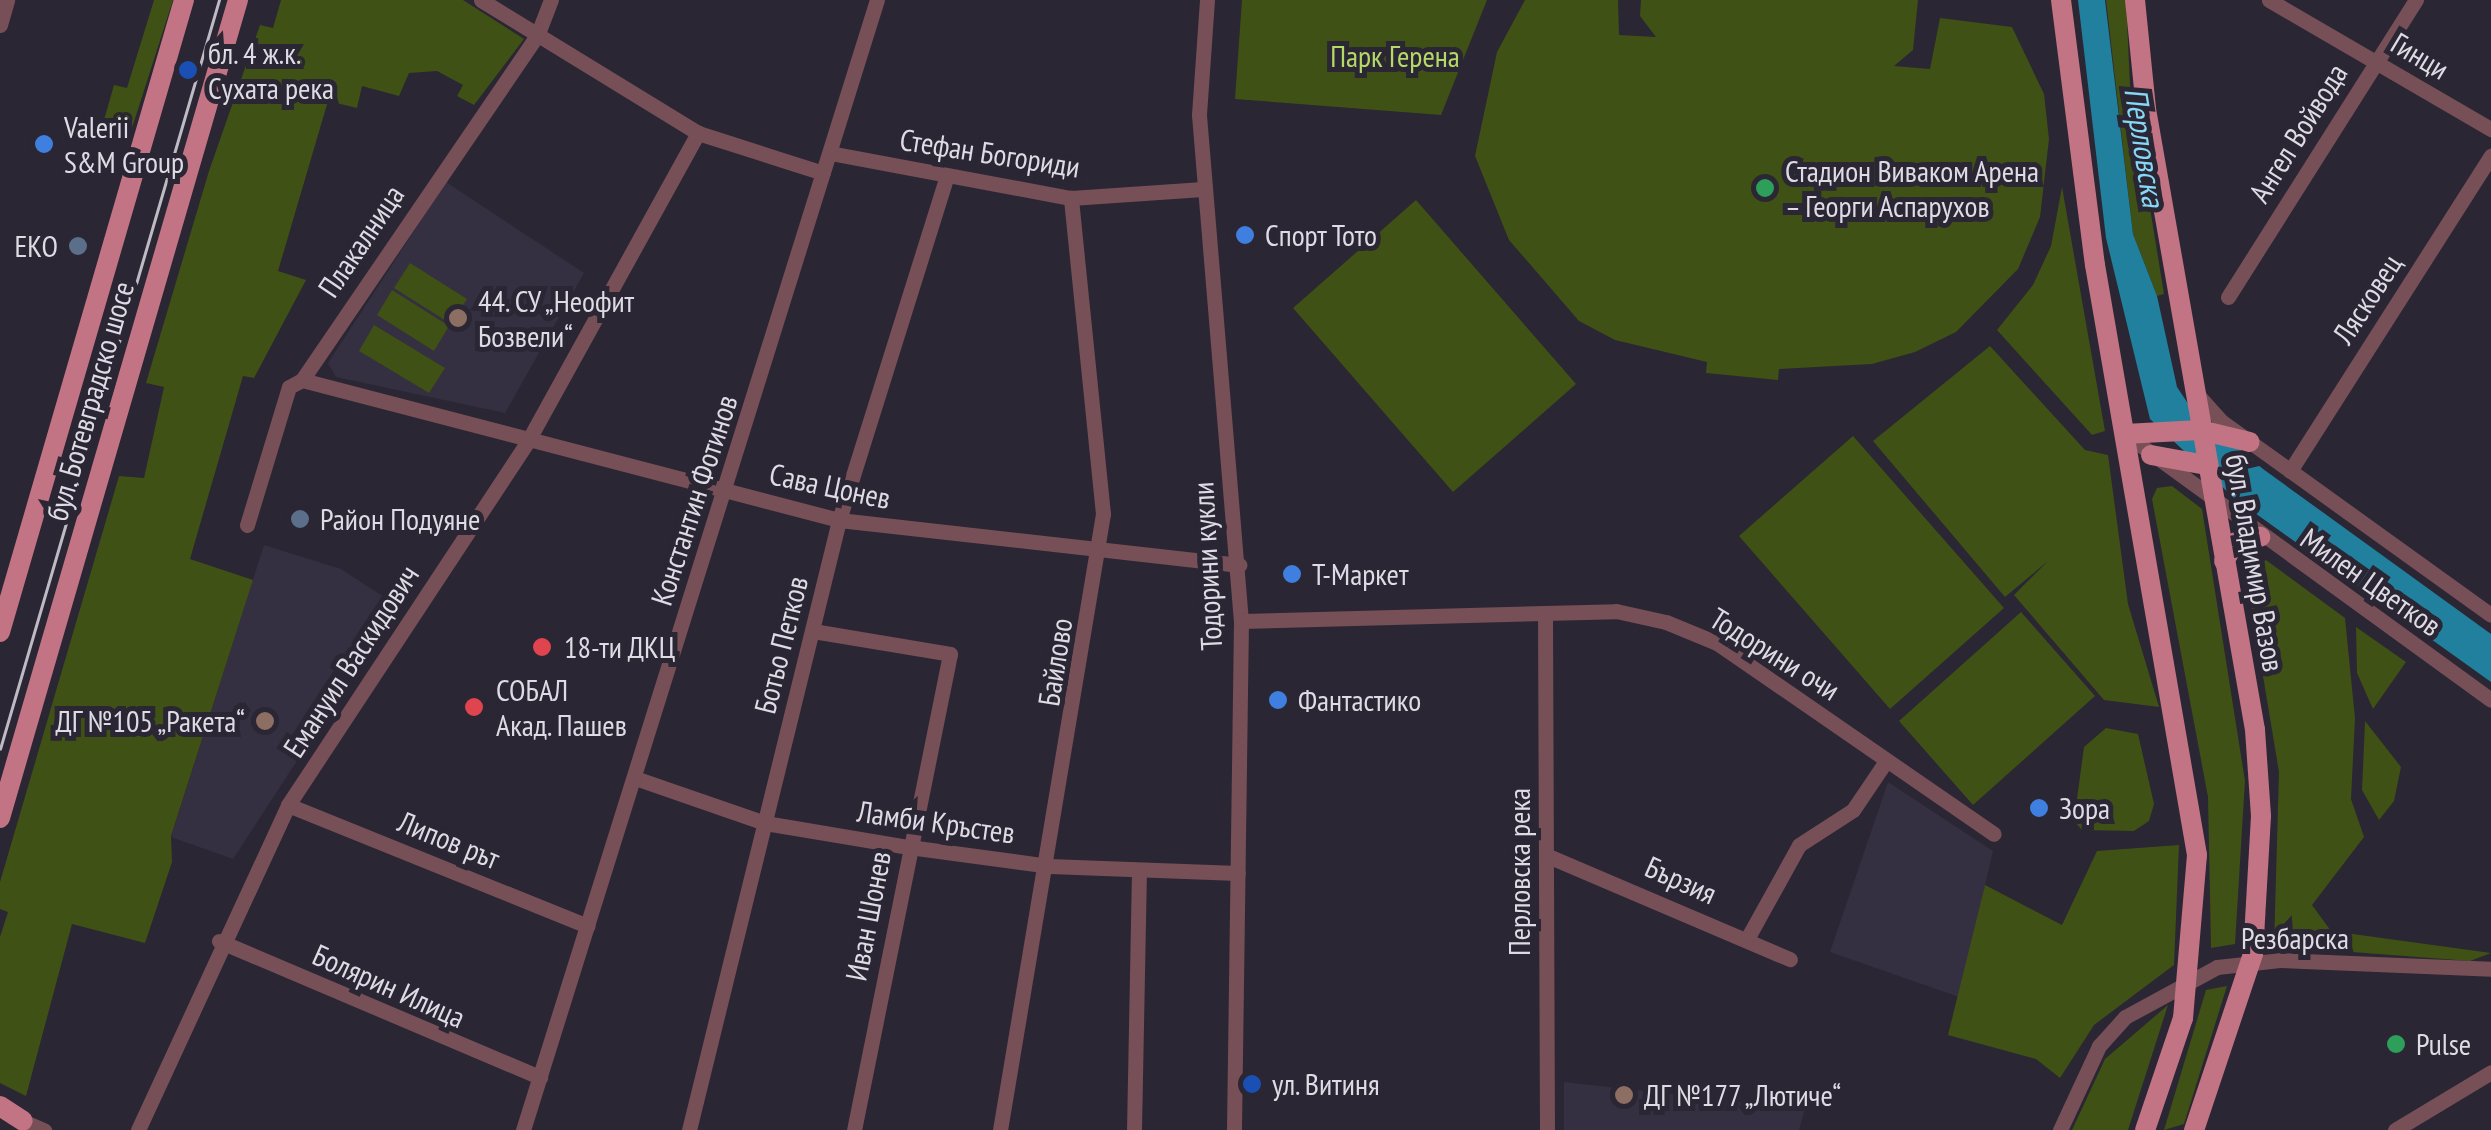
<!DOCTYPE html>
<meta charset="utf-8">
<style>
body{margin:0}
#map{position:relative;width:2491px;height:1130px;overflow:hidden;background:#2a2633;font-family:"PT Sans Narrow",sans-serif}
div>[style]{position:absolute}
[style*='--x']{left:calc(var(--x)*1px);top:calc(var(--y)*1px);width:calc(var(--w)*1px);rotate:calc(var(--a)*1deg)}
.built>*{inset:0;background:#352f42}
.green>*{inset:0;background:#3f5114}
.water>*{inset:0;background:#20809e}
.minor>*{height:15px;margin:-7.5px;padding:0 7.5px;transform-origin:7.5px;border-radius:7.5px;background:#764f57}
.major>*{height:20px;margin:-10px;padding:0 10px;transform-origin:10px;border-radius:10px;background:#c27384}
.tram>*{height:2.5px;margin:-1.25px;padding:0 1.25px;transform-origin:1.25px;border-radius:1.25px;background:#bebbc5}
.dots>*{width:28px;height:28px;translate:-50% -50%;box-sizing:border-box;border:5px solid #2a2633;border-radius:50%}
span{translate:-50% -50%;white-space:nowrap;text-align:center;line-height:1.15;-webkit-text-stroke:10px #2a2633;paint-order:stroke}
.poi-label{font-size:30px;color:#dedbe4}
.left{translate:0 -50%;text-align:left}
.right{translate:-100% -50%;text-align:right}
.park-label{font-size:30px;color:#b4d965}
.street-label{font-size:30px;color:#dedbe4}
.water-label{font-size:32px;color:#87d8f7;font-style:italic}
</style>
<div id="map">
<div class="built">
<i style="clip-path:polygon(446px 182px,584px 273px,505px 413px,336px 377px,328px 363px)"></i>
<i style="clip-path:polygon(264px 545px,341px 569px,398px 606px,233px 859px,171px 837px)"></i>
<i style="clip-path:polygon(1888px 782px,1993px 851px,1959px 997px,1830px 952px)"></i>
<i style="clip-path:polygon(1564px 1082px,1805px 1109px,1799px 1130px,1564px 1130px)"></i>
</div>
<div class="green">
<i style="clip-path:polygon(154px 0,173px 0,132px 128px,104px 120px,114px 85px,127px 88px)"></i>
<i style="clip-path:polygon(281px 0,463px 0,524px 39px,474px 105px,457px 96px,463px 85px,437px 71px,409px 73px,399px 96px,362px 86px,357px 108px,328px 101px,278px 271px,306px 280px,254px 378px,243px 376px,190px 559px,253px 580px,171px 836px,172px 862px,145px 943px,72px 924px,26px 1096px,0 1083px,0 937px,8px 912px,0 909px,0 882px,119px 476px,144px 478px,164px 387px,146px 383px,209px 171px,260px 25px,273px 28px)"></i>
<i style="clip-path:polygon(1242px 0,1487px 0,1441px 115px,1235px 99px)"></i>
<i style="clip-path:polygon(1525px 0,1618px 0,1619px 35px,1656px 37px,1640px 16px,1641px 0,1918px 0,1913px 50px,1894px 66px,1930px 69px,1940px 18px,2012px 27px,2044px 94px,2049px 139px,2040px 217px,2018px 269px,1956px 332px,1915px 352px,1872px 364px,1779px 369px,1778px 380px,1706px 373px,1707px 362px,1615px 340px,1579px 321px,1509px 240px,1475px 156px,1497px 52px)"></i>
<i style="clip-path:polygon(2106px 0,2126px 0,2130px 85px,2164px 294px,2157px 296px,2133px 234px)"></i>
<i style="clip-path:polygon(2062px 187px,2105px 431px,2092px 435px,1997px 330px,2033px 285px,2051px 246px)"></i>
<i style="clip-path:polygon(1416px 200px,1576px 384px,1453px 492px,1293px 308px)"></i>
<i style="clip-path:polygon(410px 263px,467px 299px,451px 324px,394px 288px)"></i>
<i style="clip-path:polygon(392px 290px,449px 326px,434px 351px,377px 315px)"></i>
<i style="clip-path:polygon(374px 325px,445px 368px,429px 393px,359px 351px)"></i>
<i style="clip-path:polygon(1990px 346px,2085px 450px,2108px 455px,2128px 604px,2159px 707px,2104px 700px,2014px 595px,2048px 561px,2005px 597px,1873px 441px)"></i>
<i style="clip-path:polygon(1853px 436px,2004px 608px,1890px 709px,1739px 536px)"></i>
<i style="clip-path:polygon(2172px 486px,2202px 509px,2245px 781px,2235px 944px,2211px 948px,2208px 797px,2152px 499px,2157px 488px)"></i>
<i style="clip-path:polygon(2266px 560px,2345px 618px,2355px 718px,2351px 799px,2364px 837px,2312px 905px,2331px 931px,2491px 953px,2470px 961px,2274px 946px,2279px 772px,2246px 574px)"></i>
<i style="clip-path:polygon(2021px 612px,2095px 696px,1973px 805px,1899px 721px)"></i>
<i style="clip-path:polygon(2356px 627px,2406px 662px,2373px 709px,2357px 673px)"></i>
<i style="clip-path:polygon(2365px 721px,2401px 767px,2394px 801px,2379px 820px,2362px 790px)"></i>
<i style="clip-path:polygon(2106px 728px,2138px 734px,2154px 804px,2149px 821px,2134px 831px,2082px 830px,2074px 821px,2084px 747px)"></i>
<i style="clip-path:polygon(2179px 845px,2174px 965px,2094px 1025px,2060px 1078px,2036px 1059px,1948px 1035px,1985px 885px,2062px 925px,2097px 851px)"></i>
<i style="clip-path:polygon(2227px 986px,2184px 1124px,2164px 1130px,2206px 990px)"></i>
<i style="clip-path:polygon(2168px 1005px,2128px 1130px,2072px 1130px,2105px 1059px)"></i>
</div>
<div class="water">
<i style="clip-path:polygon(2078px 0,2105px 0,2133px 234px,2157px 296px,2177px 387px,2191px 408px,2263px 469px,2491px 634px,2491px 682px,2234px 498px,2150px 419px,2106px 238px)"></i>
</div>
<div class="minor">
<i style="--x:481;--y:0;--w:255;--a:31.5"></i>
<i style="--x:698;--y:133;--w:131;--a:17.7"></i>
<i style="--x:1207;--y:0;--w:115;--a:94"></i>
<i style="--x:1199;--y:115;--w:508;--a:85.26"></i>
<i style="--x:1241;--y:621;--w:509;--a:90.79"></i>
<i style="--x:2269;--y:0;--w:257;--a:30.2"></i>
<i style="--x:0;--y:25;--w:26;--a:-74"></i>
<i style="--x:830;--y:153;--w:245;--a:10.6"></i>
<i style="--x:1071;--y:198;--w:132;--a:-3.9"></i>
<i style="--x:2228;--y:297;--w:352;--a:-57.7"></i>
<i style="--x:302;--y:380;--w:555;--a:14.61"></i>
<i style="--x:839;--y:520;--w:403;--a:6.4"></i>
<i style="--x:2195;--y:392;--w:39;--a:48"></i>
<i style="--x:2221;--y:421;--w:332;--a:35.7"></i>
<i style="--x:2125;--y:434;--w:452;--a:36"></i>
<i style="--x:2290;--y:471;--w:374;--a:-57.5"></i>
<i style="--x:247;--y:525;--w:144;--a:-73.1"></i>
<i style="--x:289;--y:387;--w:15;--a:-28"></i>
<i style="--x:302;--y:380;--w:417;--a:-55.7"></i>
<i style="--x:537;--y:36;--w:39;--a:-69"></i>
<i style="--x:1545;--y:613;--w:517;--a:89.78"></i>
<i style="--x:1241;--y:621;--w:375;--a:-1.5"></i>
<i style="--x:1616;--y:611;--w:51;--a:12.4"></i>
<i style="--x:1666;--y:622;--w:55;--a:22.4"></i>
<i style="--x:1717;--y:643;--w:336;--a:34.6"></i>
<i style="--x:813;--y:631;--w:139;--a:9.5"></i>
<i style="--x:950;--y:654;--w:486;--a:101.4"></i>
<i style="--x:635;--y:778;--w:138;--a:19.1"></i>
<i style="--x:765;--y:823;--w:146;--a:9.5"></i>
<i style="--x:909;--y:847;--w:141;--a:7.7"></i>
<i style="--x:1049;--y:866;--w:189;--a:2.1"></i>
<i style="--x:288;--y:805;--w:323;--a:22"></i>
<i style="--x:1548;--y:856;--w:263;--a:23.1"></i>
<i style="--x:1747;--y:939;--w:107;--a:-61"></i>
<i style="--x:1799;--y:845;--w:64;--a:-32.9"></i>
<i style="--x:1853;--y:810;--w:59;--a:-56"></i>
<i style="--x:219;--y:941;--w:349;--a:23"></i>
<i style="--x:13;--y:1117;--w:34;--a:23"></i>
<i style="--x:138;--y:1130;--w:358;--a:-65.2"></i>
<i style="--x:288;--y:805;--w:438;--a:-56.6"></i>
<i style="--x:529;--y:439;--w:350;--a:-61.1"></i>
<i style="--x:523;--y:1130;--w:1184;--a:-72.61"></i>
<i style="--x:689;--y:1130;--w:628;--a:-76.18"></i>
<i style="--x:839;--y:520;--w:358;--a:-72.6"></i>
<i style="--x:1000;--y:1130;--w:625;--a:-80.51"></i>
<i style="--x:1103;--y:514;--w:318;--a:-95.8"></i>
<i style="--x:1134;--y:1130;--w:258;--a:-88.9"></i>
<i style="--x:2060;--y:1130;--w:93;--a:-65.1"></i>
<i style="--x:2099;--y:1046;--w:39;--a:-48"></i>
<i style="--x:2125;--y:1017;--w:105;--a:-28.5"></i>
<i style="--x:2217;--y:967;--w:63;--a:-6.3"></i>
<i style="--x:2280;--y:960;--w:211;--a:2.4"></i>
<i style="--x:2395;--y:1130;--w:112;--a:-31.1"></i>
</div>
<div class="major">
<i style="--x:2061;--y:0;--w:267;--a:82.7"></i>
<i style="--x:2095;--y:265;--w:599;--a:80.19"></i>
<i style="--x:2197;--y:855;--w:164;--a:94.9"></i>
<i style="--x:2183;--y:1018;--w:118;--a:108.7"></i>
<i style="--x:2135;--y:0;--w:110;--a:84.2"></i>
<i style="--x:2146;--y:109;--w:630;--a:80.04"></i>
<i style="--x:2255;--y:730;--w:86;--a:86"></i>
<i style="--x:2261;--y:816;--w:138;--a:93.3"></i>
<i style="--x:2253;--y:954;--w:186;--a:108.5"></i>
<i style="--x:2125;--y:434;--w:75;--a:-3.1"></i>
<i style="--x:2200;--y:430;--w:51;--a:13.5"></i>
<i style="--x:2151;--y:455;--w:56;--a:10.3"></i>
<i style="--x:2224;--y:561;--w:22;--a:-58"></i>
<i style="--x:2236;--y:542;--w:25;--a:-12"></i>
<i style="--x:0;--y:632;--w:658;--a:-73.77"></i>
<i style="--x:0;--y:818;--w:852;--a:-73.78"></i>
<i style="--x:0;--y:1106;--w:27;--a:33"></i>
</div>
<div class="tram">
<i style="--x:0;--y:749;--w:780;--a:-73.7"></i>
</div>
<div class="dots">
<i style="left:188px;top:70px;background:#1a4fb4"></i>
<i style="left:44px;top:144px;background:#3f7fe0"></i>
<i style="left:1765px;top:188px;background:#2e9e5b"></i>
<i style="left:1245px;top:235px;background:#3f7fe0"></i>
<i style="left:78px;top:246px;background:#5c6f8a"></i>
<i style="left:458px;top:318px;background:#8d6e63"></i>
<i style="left:300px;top:519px;background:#5c6f8a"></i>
<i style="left:1292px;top:574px;background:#3f7fe0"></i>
<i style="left:542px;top:647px;background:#e0444e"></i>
<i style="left:1278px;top:700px;background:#3f7fe0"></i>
<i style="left:474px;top:707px;background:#e0444e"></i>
<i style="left:265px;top:721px;background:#8d6e63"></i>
<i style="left:2039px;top:808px;background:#3f7fe0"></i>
<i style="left:2396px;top:1044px;background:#2e9e5b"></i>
<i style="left:1252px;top:1084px;background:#1a4fb4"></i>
<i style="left:1624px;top:1095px;background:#8d6e63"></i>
</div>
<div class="poi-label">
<span class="left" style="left:208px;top:70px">бл. 4 ж.к.<br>Сухата река</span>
<span class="left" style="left:64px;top:144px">Valerii<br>S&amp;M Group</span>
<span class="left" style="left:1785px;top:188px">Стадион Виваком Арена<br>– Георги Аспарухов</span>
<span class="left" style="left:1265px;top:235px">Спорт Тото</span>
<span class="right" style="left:58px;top:246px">EKO</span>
<span class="left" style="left:478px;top:318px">44. СУ „Неофит<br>Бозвели“</span>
<span class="left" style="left:320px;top:519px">Район Подуяне</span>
<span class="left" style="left:1312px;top:574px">Т-Маркет</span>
<span class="left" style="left:564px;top:647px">18-ти ДКЦ</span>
<span class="left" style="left:496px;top:707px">СОБАЛ<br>Акад. Пашев</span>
<span class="left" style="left:1298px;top:700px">Фантастико</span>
<span class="right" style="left:245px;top:721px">ДГ №105 „Ракета“</span>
<span class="left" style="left:2059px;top:808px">Зора</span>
<span class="left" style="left:2416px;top:1044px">Pulse</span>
<span class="left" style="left:1272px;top:1084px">ул. Витиня</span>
<span class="left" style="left:1644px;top:1095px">ДГ №177 „Лютиче“</span>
</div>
<div class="park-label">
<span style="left:1395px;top:56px">Парк Герена</span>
</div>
<div class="street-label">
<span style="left:2420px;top:56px;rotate:31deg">Гинци</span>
<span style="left:2298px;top:133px;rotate:-58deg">Ангел Войвода</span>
<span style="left:990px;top:153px;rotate:9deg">Стефан Богориди</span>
<span style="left:361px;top:241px;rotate:-56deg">Плакалница</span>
<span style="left:2367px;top:299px;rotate:-57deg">Лясковец</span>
<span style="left:90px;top:401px;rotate:-74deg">бул. Ботевградско шосе</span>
<span style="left:830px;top:486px;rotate:12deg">Сава Цонев</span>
<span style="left:694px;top:500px;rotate:-72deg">Константин Фотинов</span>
<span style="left:2255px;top:563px;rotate:80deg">бул. Владимир Вазов</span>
<span style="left:1207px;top:566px;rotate:-93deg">Тодорини кукли</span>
<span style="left:2371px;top:582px;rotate:35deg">Милен Цветков</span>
<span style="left:781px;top:645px;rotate:-76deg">Ботьо Петков</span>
<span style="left:1775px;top:654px;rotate:32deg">Тодорини очи</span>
<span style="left:351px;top:661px;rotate:-57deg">Емануил Васкидович</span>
<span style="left:1055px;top:662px;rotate:-81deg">Байлово</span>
<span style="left:936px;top:822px;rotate:8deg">Ламби Кръстев</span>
<span style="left:449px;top:840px;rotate:22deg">Липов рът</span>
<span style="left:1519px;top:872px;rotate:-90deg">Перловска река</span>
<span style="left:1681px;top:880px;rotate:24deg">Бързия</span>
<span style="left:868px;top:916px;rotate:-79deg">Иван Шонев</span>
<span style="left:2295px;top:938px">Резбарска</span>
<span style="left:389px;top:986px;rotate:24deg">Болярин Илица</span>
</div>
<div class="water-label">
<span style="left:2145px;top:147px;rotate:81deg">Перловска</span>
</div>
</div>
